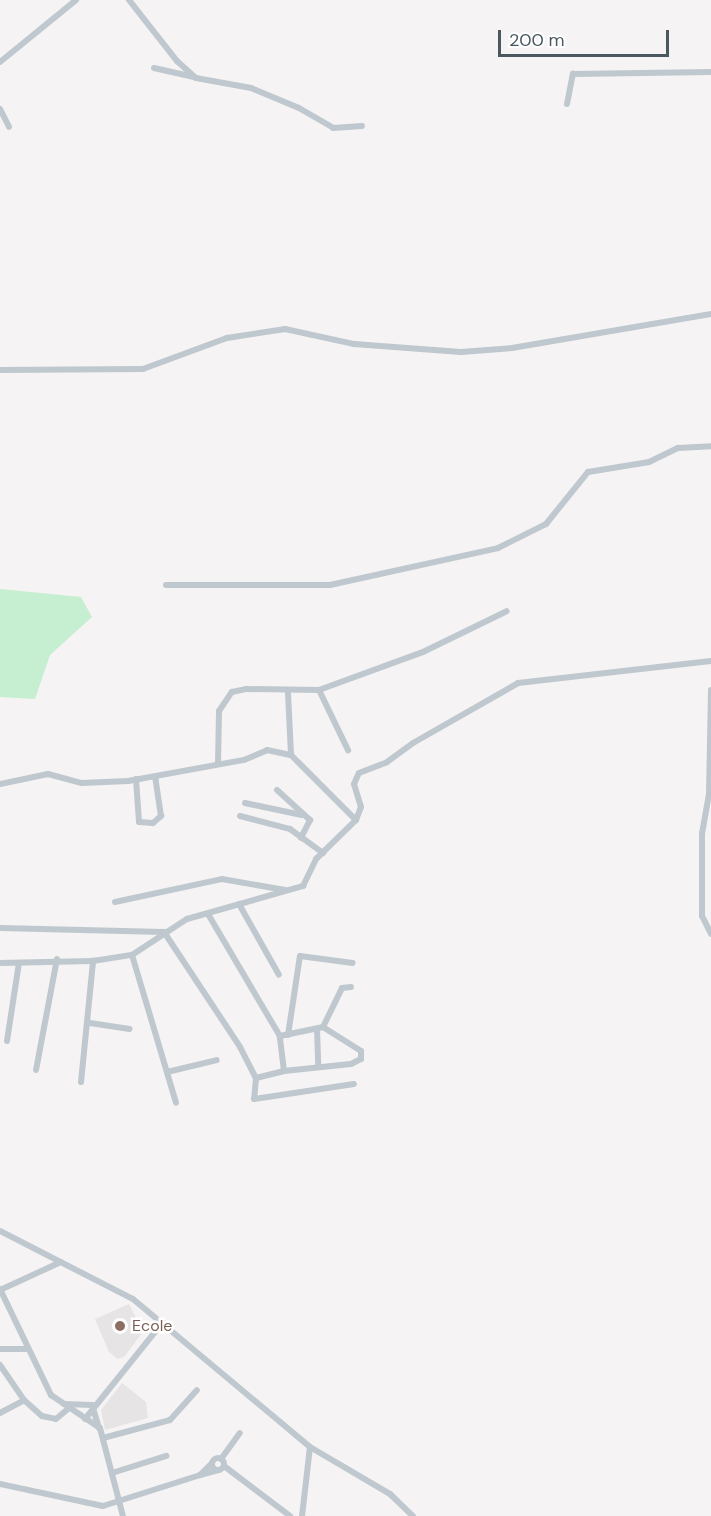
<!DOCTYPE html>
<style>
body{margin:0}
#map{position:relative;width:711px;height:1516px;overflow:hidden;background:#f5f3f3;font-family:"DM Sans",sans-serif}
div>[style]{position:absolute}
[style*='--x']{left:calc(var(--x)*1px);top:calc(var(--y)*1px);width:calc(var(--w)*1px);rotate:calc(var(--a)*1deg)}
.education>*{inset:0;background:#e6e4e5}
.green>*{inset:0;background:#c5efd0}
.minor>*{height:6px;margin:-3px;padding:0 3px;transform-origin:3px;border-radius:3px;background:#bfc8ce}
.minor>.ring{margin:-3px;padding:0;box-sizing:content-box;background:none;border:6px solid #bfc8ce;border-radius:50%}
.dots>*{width:16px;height:16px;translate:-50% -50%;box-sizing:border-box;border:3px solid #fff;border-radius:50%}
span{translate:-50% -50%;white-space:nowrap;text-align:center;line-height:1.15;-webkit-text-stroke:5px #fff;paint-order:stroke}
.education-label{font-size:16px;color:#785e54}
.left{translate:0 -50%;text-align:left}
.scale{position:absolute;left:498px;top:30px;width:171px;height:27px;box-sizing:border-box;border:3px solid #4b5860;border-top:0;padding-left:8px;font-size:18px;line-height:21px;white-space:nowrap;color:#4b5860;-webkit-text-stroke:4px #fff;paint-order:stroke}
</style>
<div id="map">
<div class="education">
<i style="clip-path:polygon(129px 1304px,143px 1332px,124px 1357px,117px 1359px,109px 1352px,95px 1319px)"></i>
<i style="clip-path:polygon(122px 1383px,146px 1402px,148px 1418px,105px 1430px,101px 1410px)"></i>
</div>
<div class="green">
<i style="clip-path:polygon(0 589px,81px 597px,92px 617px,50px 655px,35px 699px,0 697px)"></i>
</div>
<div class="minor">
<i style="--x:129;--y:0;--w:78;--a:51.8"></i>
<i style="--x:177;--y:61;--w:25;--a:42"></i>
<i style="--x:196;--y:78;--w:56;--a:10.3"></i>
<i style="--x:251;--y:88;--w:52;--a:22.6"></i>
<i style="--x:299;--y:108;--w:39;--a:30"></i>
<i style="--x:333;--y:128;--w:29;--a:-4"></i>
<i style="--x:0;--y:62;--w:98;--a:-39.2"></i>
<i style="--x:154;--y:68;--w:41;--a:12.7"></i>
<i style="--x:567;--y:104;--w:31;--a:-79"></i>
<i style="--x:573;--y:74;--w:138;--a:-0.8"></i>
<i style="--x:0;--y:109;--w:20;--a:63"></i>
<i style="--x:0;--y:370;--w:143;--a:-0.4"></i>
<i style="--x:143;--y:369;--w:90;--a:-20.3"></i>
<i style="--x:227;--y:338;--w:59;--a:-8.8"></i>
<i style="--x:285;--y:329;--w:71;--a:12.3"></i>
<i style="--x:354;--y:344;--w:107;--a:4.3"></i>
<i style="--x:461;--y:352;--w:51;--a:-4.5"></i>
<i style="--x:512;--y:348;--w:202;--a:-9.7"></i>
<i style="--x:166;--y:585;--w:164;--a:0"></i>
<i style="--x:330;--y:585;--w:172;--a:-12.4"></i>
<i style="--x:498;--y:548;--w:54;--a:-26.6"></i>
<i style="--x:546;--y:524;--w:67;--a:-51.1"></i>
<i style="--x:588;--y:472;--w:62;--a:-9.3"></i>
<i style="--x:649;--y:462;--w:32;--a:-26"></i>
<i style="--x:678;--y:448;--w:33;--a:-3"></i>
<i style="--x:319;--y:690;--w:67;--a:64.2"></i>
<i style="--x:711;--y:690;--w:104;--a:91.1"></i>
<i style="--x:709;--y:794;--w:40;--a:100"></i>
<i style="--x:702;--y:833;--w:83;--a:90"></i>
<i style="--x:702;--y:916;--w:20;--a:63"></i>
<i style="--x:288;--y:693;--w:62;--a:87.2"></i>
<i style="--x:218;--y:764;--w:53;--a:-88.9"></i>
<i style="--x:219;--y:711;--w:23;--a:-56"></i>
<i style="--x:232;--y:692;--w:14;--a:-12"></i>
<i style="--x:246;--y:689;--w:73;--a:0.8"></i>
<i style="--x:319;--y:690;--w:111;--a:-20.1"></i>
<i style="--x:423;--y:652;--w:93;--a:-26"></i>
<i style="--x:136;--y:779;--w:43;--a:86"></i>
<i style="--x:139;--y:822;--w:14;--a:4"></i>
<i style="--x:153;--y:823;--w:11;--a:-41"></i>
<i style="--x:161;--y:816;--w:40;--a:-98.5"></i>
<i style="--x:0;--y:784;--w:49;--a:-11.8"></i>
<i style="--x:48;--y:774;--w:35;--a:15"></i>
<i style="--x:82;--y:783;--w:46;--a:-2.5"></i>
<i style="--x:128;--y:781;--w:118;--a:-10.3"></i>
<i style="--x:244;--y:760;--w:25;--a:-23"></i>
<i style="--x:267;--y:750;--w:25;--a:12"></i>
<i style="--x:291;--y:755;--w:92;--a:45"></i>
<i style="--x:277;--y:790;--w:45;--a:42.3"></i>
<i style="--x:310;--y:820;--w:20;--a:117"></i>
<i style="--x:245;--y:803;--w:58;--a:11.9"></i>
<i style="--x:240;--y:816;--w:52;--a:14.6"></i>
<i style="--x:290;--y:829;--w:41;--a:36"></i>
<i style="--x:115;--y:902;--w:109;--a:-12.1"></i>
<i style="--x:222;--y:879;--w:64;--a:9.9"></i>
<i style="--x:239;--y:904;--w:81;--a:60.6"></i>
<i style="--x:208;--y:914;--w:142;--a:59.5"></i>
<i style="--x:280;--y:1036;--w:44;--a:-11.8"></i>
<i style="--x:323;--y:1027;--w:43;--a:-64"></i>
<i style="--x:342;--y:988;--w:9;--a:-6"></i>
<i style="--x:0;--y:928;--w:164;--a:1.4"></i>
<i style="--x:164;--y:932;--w:138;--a:56.5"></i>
<i style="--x:240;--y:1047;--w:35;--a:63"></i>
<i style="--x:256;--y:1078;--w:29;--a:-14"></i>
<i style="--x:284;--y:1071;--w:35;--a:-97"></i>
<i style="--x:132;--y:955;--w:154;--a:73.4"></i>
<i style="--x:0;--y:963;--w:93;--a:-1.2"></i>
<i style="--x:93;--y:961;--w:39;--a:-9"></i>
<i style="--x:132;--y:955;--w:66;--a:-33.2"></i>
<i style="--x:187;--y:919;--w:121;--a:-15.9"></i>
<i style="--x:303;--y:886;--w:30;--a:-64"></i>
<i style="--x:316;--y:859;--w:56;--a:-44.3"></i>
<i style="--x:356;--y:820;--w:14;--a:-69"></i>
<i style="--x:361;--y:807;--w:24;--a:-107"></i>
<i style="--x:354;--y:784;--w:12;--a:-66"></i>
<i style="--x:359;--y:773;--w:30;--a:-21"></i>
<i style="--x:387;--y:762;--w:32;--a:-36"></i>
<i style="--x:413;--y:743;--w:121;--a:-29.7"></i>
<i style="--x:518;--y:683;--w:194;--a:-6.5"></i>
<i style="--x:90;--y:1023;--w:40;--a:8.5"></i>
<i style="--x:317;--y:1029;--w:38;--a:88"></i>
<i style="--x:288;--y:1035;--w:80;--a:-81.4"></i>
<i style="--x:300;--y:956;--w:53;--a:7.5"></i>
<i style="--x:7;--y:1041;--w:79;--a:-81.3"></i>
<i style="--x:36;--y:1070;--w:113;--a:-79.3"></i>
<i style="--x:284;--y:1071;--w:67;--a:-6"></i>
<i style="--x:351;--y:1064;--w:11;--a:-27"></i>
<i style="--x:361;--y:1059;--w:8;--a:-90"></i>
<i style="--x:361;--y:1051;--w:45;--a:-147.7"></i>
<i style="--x:167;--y:1072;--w:51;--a:-13.5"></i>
<i style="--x:256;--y:1078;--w:21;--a:95"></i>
<i style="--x:254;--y:1099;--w:101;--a:-8.5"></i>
<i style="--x:81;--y:1082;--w:122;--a:-84.3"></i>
<i style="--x:0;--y:1231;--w:149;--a:27.1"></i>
<i style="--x:133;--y:1299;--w:231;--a:39.9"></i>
<i style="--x:310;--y:1447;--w:93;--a:30.4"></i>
<i style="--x:390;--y:1494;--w:32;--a:44"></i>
<i style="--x:0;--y:1289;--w:118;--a:64.3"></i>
<i style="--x:51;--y:1395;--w:59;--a:34"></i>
<i style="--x:100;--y:1428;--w:91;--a:75.4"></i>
<i style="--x:0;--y:1290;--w:67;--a:-24.7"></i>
<i style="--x:0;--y:1349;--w:28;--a:0"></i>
<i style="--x:0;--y:1365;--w:42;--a:55.6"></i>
<i style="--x:24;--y:1400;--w:24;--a:42"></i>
<i style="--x:42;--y:1416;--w:14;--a:12"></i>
<i style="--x:56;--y:1419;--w:17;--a:-40"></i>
<i style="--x:64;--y:1404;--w:28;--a:2"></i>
<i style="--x:92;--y:1405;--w:24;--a:73"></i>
<i style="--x:0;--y:1413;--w:27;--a:-28"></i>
<i style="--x:85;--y:1419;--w:124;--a:-51.2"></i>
<i style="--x:103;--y:1438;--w:69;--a:-15"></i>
<i style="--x:170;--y:1420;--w:40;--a:-48"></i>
<i class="ring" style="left:212px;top:1458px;width:6px;height:6px"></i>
<i style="--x:221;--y:1459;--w:32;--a:-54"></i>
<i style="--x:212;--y:1463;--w:17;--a:135"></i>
<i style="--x:200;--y:1475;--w:20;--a:-15"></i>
<i style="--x:224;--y:1466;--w:83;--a:37.1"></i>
<i style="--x:112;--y:1473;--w:57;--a:-17.5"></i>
<i style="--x:0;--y:1484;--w:105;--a:12.1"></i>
<i style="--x:103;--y:1506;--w:102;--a:-17.7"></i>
<i style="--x:302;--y:1516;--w:69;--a:-83.4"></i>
</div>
<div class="dots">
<i style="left:120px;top:1326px;background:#8d6e63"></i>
</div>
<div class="education-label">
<span class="left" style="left:132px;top:1326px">Ecole</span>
</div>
<div class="scale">200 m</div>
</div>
